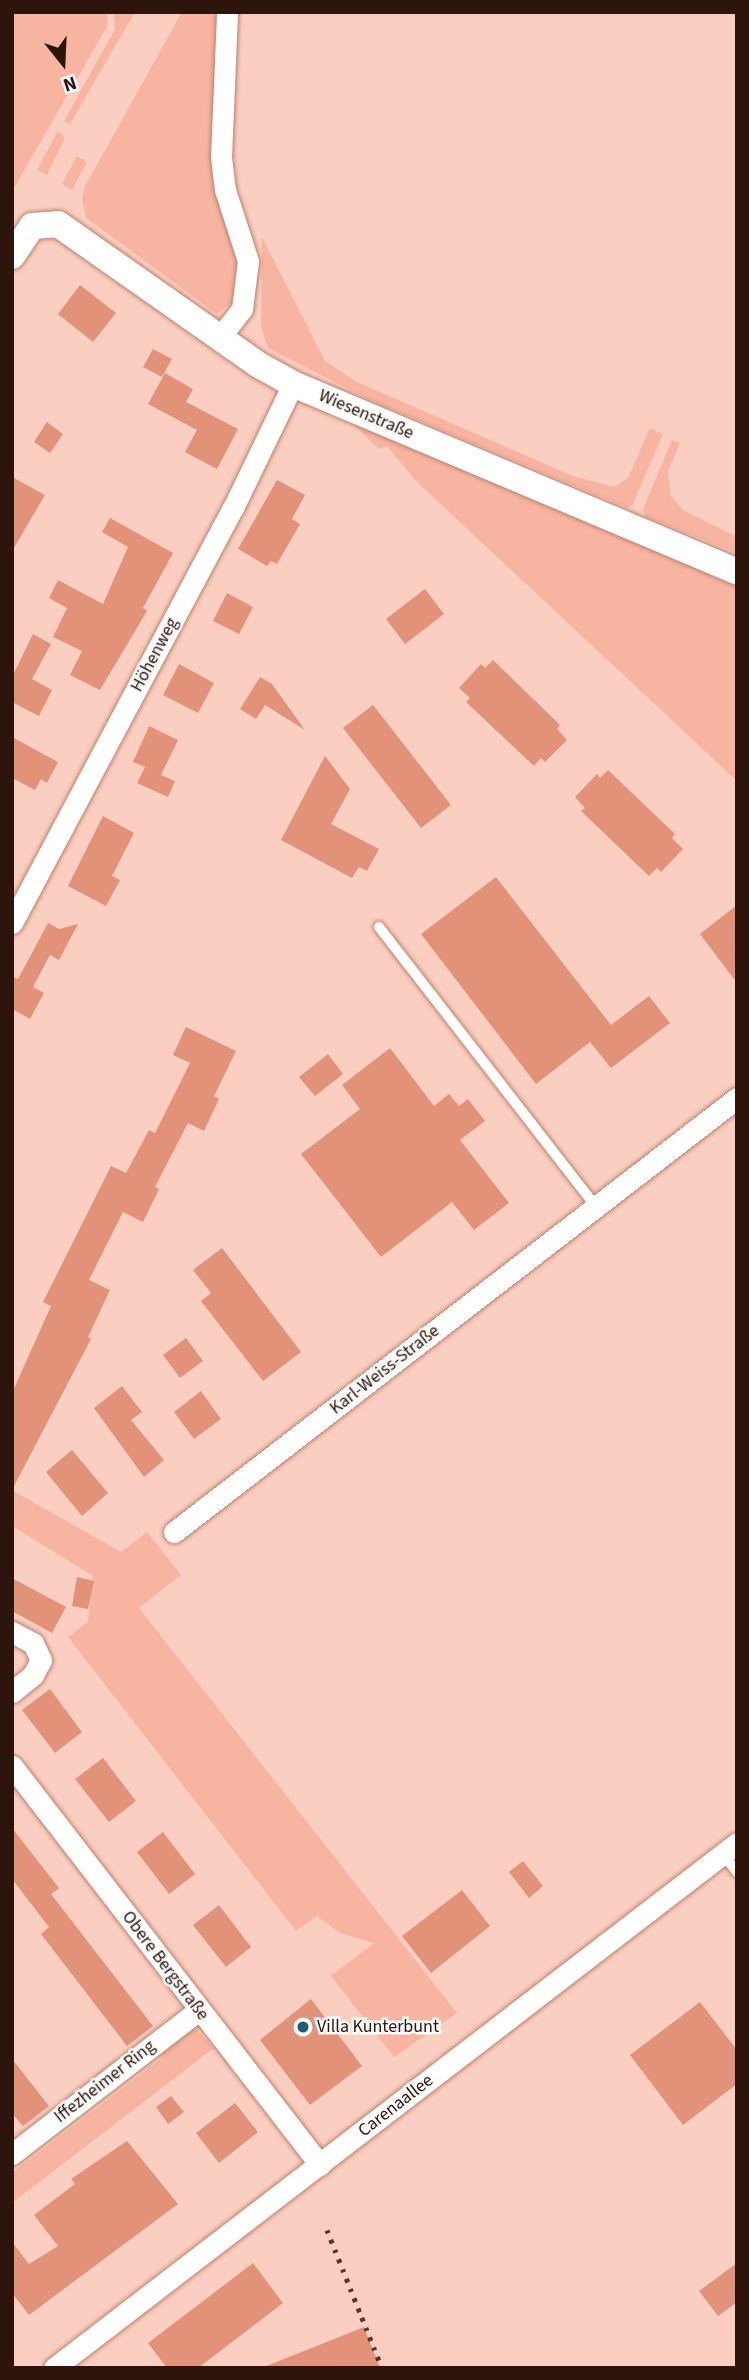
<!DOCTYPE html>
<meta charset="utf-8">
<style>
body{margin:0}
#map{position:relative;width:749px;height:2380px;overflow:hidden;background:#facfc1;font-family:"Source Sans 3",sans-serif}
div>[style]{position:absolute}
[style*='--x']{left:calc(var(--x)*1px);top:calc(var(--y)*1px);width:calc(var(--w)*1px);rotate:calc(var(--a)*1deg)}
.green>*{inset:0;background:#f7b5a1}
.building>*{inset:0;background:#e19279}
.roads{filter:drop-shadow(0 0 2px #c1806c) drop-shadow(0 0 2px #c1806c)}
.service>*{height:10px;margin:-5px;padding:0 5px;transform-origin:5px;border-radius:5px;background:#fff}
.minor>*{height:21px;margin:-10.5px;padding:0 10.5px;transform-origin:10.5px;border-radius:10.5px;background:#fff}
.tertiary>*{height:26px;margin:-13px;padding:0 13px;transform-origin:13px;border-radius:13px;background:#fff}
.rail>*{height:5px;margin-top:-2.5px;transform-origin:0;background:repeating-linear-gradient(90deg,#52362d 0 3.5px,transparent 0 10.5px)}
.dots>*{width:19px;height:19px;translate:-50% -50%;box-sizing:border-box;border:4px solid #fbfbfb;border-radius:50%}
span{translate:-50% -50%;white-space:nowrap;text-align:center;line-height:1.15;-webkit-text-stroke:5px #fbfbfb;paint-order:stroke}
.street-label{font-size:18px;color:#2d140c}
.poi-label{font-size:18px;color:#2d140c}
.left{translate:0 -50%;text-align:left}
.frame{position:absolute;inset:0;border:14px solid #2d140c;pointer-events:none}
.north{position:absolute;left:28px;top:28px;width:70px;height:70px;-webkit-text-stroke:5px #fbfbfb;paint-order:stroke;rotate:162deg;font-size:19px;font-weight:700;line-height:28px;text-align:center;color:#2d140c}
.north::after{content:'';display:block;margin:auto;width:24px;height:32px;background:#2d140c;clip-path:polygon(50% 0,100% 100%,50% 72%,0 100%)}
</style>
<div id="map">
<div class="green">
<i style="clip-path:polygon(12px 12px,107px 12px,108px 25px,14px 188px)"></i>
<i style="clip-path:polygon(114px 12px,135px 12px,70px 124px,64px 121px,115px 29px)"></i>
<i style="clip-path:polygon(182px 12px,217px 12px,212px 160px,237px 264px,234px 301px,217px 314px,86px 218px,82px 199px,84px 188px)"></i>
<i style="clip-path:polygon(58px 131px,65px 138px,47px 175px,37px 170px)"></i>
<i style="clip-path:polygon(77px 156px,87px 162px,72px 190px,62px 184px)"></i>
<i style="clip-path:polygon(262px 237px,325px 361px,357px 382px,573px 476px,614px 487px,628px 478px,650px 428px,663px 434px,633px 504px,628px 508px,370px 400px,268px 348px,261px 326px)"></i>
<i style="clip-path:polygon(350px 421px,737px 583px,737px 781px,417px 482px,387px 446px,379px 449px)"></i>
<i style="clip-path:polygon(672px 440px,680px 443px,668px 472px,671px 496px,683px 510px,737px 537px,737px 553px,645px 516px,643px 509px)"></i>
<i style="clip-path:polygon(12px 1490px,121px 1552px,147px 1532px,181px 1575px,139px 1608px,457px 2013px,394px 2057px,331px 1976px,374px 1943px,340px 1933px,317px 1916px,296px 1931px,68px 1637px,88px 1622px,93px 1576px,12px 1526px)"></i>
<i style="clip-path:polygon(197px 2030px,214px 2048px,12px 2203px,12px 2173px,161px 2059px,162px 2049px,185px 2031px)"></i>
</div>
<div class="building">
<i style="clip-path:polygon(80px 285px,116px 313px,93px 342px,58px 314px)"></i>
<i style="clip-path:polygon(153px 349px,172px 359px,162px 377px,143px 367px)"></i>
<i style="clip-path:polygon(165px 373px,193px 389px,186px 402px,238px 429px,217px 469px,185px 452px,197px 430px,148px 404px)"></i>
<i style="clip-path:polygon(47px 422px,63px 434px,50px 453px,34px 442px)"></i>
<i style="clip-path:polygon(12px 477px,45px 495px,12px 551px)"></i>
<i style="clip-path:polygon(277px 480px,305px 495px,292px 519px,300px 524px,277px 564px,271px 561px,267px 566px,238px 549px)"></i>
<i style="clip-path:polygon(110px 518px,173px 553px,143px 608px,147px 611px,100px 690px,70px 675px,82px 651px,53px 637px,67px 608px,49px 598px,58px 580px,103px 604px,128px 547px,102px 532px)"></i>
<i style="clip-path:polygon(425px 589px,444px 614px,405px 644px,386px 619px)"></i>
<i style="clip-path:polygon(227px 593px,253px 607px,239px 634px,213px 621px)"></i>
<i style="clip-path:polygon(33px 634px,51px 644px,32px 679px,52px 690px,39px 716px,12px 702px,12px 677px)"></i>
<i style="clip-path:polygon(493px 660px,560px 725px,557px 729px,567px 740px,545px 762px,541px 758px,534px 766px,466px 702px,470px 698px,459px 688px,481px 664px,485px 668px)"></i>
<i style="clip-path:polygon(179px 664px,214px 683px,198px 713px,163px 695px)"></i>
<i style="clip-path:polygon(260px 677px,272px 684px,305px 730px,265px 705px,256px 719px,240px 709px)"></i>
<i style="clip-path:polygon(373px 705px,451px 805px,421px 828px,343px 728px)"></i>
<i style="clip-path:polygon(149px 726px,178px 740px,161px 775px,175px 781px,168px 797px,137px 783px,145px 767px,133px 762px)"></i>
<i style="clip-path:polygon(12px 737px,58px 762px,47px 783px,41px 779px,35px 790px,12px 778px)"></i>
<i style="clip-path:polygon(325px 756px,350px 789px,331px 824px,379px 849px,367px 871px,359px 867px,352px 878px,281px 840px)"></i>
<i style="clip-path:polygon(608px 770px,675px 834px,672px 838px,683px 849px,661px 872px,657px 868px,649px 876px,581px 811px,585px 808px,575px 797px,597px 774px,600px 778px)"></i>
<i style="clip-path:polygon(103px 816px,134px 833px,112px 876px,120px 880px,106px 906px,68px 886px)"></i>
<i style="clip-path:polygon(496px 877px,611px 1025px,649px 996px,670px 1023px,611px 1068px,590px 1042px,536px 1084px,421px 934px)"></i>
<i style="clip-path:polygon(737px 905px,737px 983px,700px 934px)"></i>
<i style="clip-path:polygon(48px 923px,59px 929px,78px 924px,59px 960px,50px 955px,33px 987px,44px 993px,30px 1019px,12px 1009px,12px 976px,18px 979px)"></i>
<i style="clip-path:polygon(186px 1027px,236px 1051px,214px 1096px,219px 1099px,204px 1131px,188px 1123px,155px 1187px,159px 1189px,143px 1222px,123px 1212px,89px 1280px,110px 1290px,88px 1337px,91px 1339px,12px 1490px,12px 1393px,51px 1306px,43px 1302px,111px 1166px,126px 1173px,149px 1130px,155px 1133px,190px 1063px,173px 1055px)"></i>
<i style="clip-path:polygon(390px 1048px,434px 1106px,449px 1094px,459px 1106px,468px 1099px,485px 1121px,460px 1140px,509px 1203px,474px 1230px,452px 1202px,381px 1257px,301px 1154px,360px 1109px,342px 1085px)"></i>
<i style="clip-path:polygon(328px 1054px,343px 1074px,315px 1096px,299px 1077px)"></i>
<i style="clip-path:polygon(222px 1248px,301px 1352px,263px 1381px,201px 1301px,211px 1293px,193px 1270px)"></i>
<i style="clip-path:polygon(186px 1338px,203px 1361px,180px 1378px,163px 1355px)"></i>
<i style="clip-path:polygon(122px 1386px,142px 1412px,131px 1420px,164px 1460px,144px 1477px,94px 1408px)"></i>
<i style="clip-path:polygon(201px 1391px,221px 1419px,194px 1439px,174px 1412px)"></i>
<i style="clip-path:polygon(72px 1450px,108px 1493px,82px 1516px,46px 1472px)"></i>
<i style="clip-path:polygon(77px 1577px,94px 1581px,88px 1609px,72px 1606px)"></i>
<i style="clip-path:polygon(12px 1578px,66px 1607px,52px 1633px,12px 1611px)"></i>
<i style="clip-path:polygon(50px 1689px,82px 1732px,55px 1753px,22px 1710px)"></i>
<i style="clip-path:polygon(103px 1758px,136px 1801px,109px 1822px,75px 1779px)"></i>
<i style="clip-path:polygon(12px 1828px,59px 1888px,51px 1894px,153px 2026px,127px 2046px,41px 1934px,49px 1927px,12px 1879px)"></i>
<i style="clip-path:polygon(163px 1832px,195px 1874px,169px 1894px,137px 1852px)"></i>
<i style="clip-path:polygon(523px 1861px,543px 1886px,529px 1898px,509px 1872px)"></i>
<i style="clip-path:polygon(462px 1890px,490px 1926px,431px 1973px,402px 1936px)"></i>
<i style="clip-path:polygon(219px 1905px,251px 1947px,226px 1967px,193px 1925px)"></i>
<i style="clip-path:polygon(311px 1999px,362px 2066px,310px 2105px,260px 2040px)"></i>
<i style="clip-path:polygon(700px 2002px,737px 2050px,737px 2084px,683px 2125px,630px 2055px)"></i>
<i style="clip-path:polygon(12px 2059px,49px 2106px,23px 2126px,12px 2113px)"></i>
<i style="clip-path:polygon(171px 2096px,184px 2112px,168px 2124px,156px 2107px)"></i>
<i style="clip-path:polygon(235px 2103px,258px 2132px,219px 2163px,196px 2133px)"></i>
<i style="clip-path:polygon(127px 2141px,178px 2204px,29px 2315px,12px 2293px,12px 2242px,29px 2264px,58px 2246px,34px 2215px,75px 2184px,71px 2179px)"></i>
<i style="clip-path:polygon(253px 2263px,283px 2303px,198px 2368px,167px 2368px,148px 2343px)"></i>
<i style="clip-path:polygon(737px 2263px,737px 2302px,718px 2316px,699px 2291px)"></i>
<i style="clip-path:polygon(364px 2327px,380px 2368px,264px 2368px,264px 2367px)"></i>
</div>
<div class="roads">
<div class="service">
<i style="--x:379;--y:927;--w:354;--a:52.2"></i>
<i style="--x:723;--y:1854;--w:23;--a:52"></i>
</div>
<div class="minor">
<i style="--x:220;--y:337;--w:36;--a:-52"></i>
<i style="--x:242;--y:309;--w:48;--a:-82.9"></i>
<i style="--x:248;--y:261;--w:75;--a:-107.9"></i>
<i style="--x:225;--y:190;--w:33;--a:-97"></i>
<i style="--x:221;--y:157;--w:145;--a:-87.6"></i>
<i style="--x:12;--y:923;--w:470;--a:-62"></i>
<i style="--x:233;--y:508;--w:138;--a:-64.2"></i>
<i style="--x:174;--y:1532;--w:711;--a:-37.63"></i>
<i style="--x:12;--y:1632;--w:24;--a:28"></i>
<i style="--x:33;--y:1643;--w:19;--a:65"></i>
<i style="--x:41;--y:1660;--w:17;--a:118"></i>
<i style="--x:33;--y:1675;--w:27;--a:141"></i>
<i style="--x:12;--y:1766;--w:504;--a:52.33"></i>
<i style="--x:12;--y:2154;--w:236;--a:-37.6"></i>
<i style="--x:54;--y:2368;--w:861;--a:-37.55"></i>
</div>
<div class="tertiary">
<i style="--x:12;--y:256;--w:36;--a:-56"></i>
<i style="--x:32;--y:226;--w:26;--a:-4"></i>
<i style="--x:58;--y:224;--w:243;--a:35.1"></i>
<i style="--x:257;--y:364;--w:41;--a:29.1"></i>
<i style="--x:293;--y:384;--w:482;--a:22.9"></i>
</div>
</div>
<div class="rail">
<i style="--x:327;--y:2230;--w:149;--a:68.3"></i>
</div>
<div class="dots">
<i style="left:303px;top:2027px;background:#1a6071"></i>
</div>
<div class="street-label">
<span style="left:366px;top:415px;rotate:23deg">Wiesenstraße</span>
<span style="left:155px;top:655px;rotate:-62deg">Höhenweg</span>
<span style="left:385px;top:1370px;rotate:-38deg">Karl-Weiss-Straße</span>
<span style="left:165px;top:1966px;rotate:53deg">Obere Bergstraße</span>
<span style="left:105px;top:2082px;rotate:-38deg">Iffezheimer Ring</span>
<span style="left:396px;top:2106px;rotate:-38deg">Carenaallee</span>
</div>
<div class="poi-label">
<span class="left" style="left:317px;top:2027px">Villa Kunterbunt</span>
</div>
<div class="frame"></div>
<div class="north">N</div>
</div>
